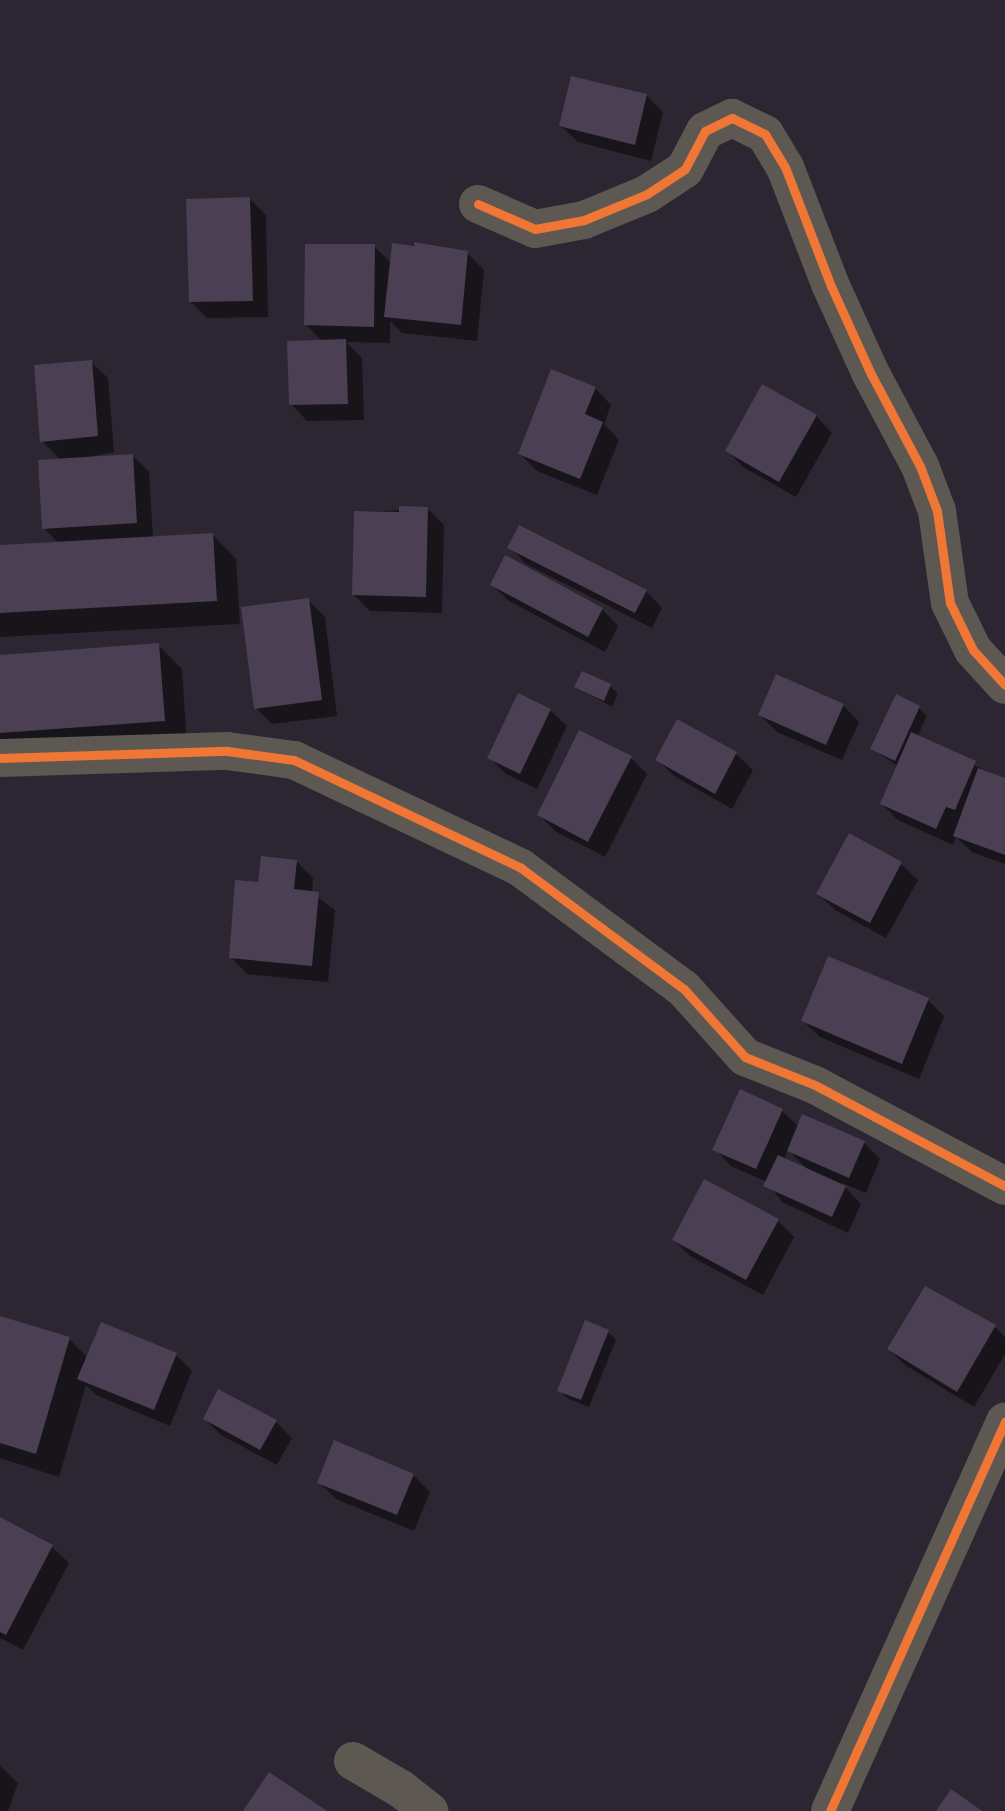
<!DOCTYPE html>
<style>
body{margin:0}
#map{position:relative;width:1005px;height:1811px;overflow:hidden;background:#2c2632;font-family:Barlow,sans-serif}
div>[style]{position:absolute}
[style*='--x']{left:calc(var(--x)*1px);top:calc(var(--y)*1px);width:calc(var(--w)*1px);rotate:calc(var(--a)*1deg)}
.shadow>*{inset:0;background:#0007}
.building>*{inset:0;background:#4a3f53}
.street>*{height:38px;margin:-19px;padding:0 19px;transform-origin:19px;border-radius:19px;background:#5d5851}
.cycleway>*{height:9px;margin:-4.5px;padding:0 4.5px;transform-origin:4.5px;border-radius:4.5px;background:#f07635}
span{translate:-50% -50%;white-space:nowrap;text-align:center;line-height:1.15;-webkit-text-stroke:7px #2d2038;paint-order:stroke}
</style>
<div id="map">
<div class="shadow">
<i style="clip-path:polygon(646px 95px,663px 112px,651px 161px,578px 142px,561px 126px)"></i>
<i style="clip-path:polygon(250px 199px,266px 215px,268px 317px,207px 318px,190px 301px)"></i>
<i style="clip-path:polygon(415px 244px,467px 253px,484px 270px,477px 341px,402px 333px,390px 321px,390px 343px,346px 342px,362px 358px,364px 420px,307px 421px,291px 404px,323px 342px,306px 325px,374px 246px,391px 263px)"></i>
<i style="clip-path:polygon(91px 362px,108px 378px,114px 452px,79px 459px,132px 455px,149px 472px,153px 538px,213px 535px,236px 559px,240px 624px,0 637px,0 547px,59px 544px,44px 528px,61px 460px,42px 441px)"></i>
<i style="clip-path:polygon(595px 388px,611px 405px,604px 424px,619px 440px,597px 495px,537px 471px,520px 454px)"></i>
<i style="clip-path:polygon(816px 416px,832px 433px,796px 497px,743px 467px,727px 450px)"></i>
<i style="clip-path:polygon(428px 509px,444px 525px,442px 613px,370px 611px,354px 595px,356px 512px)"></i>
<i style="clip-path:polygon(510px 547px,646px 591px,662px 608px,652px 628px,526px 564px)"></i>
<i style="clip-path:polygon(492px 585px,602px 609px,618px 626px,605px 652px,509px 601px)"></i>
<i style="clip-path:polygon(308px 600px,325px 617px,337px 716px,272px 724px,256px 708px)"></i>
<i style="clip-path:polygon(158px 645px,182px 669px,187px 745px,0 758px,0 656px)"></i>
<i style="clip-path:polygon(610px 686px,618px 694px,612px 707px,576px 687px)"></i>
<i style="clip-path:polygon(843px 705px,859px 722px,842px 760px,777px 732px,760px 715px)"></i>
<i style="clip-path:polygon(919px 708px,927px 716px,917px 737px,1005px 780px,1005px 864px,972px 852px,956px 837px,953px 845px,898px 820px,882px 804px,898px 766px,872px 749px)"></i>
<i style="clip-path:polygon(550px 710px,567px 726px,537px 789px,506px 774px,489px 757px)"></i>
<i style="clip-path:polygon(678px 721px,736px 754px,753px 770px,732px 809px,674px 776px,658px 760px)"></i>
<i style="clip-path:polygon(631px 758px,647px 774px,605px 857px,555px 831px,539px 814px)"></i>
<i style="clip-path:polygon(850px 835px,901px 864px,918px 880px,886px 938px,835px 910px,818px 894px)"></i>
<i style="clip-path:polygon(296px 861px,313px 878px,312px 893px,335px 910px,328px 982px,247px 974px,231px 957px,260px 884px)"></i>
<i style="clip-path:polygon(928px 1000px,944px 1016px,919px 1079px,820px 1037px,803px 1021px)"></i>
<i style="clip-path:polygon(evenodd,782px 1111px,799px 1127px,864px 1143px,880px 1159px,866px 1193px,840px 1182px,861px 1204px,848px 1233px,782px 1202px,767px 1182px,731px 1166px,715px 1149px,782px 1111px,788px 1150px,809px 1171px,784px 1160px,788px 1150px)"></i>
<i style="clip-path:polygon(777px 1220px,794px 1237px,763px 1295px,690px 1256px,674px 1240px)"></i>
<i style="clip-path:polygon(0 1318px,69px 1339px,88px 1358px,176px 1355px,192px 1371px,170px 1426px,96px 1395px,86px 1385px,59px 1477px,0 1458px)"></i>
<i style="clip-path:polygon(995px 1327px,1005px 1337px,1005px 1354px,974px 1407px,905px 1365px,889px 1349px)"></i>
<i style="clip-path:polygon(608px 1332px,616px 1340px,589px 1407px,567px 1398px,559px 1390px)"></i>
<i style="clip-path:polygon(205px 1419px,276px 1422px,292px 1438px,277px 1465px,221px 1435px)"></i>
<i style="clip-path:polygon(413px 1475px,430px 1492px,414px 1531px,336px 1499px,319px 1482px)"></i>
<i style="clip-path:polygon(0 1519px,52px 1547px,69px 1563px,23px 1650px,0 1638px)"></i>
<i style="clip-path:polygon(0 1766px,18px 1783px,8px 1811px,0 1811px)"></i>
</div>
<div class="building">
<i style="clip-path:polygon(571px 76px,647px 94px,635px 145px,559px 126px)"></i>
<i style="clip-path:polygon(250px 197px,253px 301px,189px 302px,186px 199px)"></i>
<i style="clip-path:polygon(414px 242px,468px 251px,461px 325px,384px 317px,392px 243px,414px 246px)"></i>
<i style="clip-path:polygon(305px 244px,375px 244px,374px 327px,304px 325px)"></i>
<i style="clip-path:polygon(346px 339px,348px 404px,289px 405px,287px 341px)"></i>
<i style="clip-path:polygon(92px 360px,98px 436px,40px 442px,34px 365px)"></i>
<i style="clip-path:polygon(551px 369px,596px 387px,585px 414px,603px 422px,580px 479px,518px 454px)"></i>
<i style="clip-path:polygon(762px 384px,817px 415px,779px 482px,725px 451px)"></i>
<i style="clip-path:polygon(133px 454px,137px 523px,42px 529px,38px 460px)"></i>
<i style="clip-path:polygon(399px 506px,428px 507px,426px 597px,352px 595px,354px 511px,399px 512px)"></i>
<i style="clip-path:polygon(519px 525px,647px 590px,635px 613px,507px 548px)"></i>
<i style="clip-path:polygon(213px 533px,217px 601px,0 613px,0 545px)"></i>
<i style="clip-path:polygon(505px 555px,603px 608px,588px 637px,490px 585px)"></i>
<i style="clip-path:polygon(309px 598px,322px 700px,254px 709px,241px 607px)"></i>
<i style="clip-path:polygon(159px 643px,165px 721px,0 733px,0 655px)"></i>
<i style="clip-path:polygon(582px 671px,611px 684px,604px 701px,574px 687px)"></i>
<i style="clip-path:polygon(776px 674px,844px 704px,826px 745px,758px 715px)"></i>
<i style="clip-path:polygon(518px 693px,551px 709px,520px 774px,487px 758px)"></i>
<i style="clip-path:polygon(896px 694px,920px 706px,895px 761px,870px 749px)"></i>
<i style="clip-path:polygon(677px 719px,737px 752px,715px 794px,655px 760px)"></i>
<i style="clip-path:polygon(579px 730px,632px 756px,588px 842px,537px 815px)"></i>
<i style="clip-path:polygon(911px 732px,976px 761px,955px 810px,946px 807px,936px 829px,880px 804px)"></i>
<i style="clip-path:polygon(978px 768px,1005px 778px,1005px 855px,953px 836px)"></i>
<i style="clip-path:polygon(849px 833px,902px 862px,870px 923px,816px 894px)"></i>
<i style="clip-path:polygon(261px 856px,297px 860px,294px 889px,319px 892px,312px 966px,229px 958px,235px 880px,258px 882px)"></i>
<i style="clip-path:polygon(828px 956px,929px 998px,902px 1064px,801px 1021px)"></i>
<i style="clip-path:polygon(740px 1089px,783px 1109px,756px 1169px,712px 1150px)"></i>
<i style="clip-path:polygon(802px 1114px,865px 1141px,849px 1178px,787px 1151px)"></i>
<i style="clip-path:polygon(778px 1155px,846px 1186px,832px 1217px,763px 1186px)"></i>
<i style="clip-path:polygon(704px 1179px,779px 1219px,746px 1280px,672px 1240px)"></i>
<i style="clip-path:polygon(925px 1286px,996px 1325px,957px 1392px,887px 1349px)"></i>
<i style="clip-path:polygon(0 1316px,70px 1337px,36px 1454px,0 1443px)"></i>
<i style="clip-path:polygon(585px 1320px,609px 1330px,581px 1400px,557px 1391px)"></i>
<i style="clip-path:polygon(101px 1322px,177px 1353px,154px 1410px,77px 1379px)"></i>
<i style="clip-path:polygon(218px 1389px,277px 1420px,260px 1450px,203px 1419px)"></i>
<i style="clip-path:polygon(334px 1440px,414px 1474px,397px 1515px,317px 1483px)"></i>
<i style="clip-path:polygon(0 1517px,53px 1545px,6px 1635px,0 1632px)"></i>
<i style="clip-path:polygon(269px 1772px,327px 1811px,243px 1811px)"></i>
<i style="clip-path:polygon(951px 1789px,982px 1811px,936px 1811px)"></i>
</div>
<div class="street">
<i style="--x:478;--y:204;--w:62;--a:23.7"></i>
<i style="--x:535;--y:229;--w:50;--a:-10.4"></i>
<i style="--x:584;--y:220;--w:68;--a:-22.4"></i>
<i style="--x:647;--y:194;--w:45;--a:-33.3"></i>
<i style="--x:685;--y:169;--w:43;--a:-62.2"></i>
<i style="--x:705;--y:131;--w:30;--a:-26"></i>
<i style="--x:732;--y:118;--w:37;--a:26"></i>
<i style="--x:765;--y:134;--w:39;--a:59"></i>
<i style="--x:785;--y:167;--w:128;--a:68.9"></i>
<i style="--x:831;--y:286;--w:97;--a:65.6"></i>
<i style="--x:871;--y:374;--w:104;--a:62"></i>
<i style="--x:920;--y:466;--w:48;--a:69.3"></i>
<i style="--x:937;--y:511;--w:93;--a:82"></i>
<i style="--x:950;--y:603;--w:52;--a:63.9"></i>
<i style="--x:973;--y:650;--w:47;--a:47.6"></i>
<i style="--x:0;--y:758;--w:227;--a:-1.8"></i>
<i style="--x:227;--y:751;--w:68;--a:7.7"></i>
<i style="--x:294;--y:760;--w:251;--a:25.4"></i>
<i style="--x:521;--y:868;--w:203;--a:36.6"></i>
<i style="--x:684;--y:989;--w:91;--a:48.1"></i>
<i style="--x:745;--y:1057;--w:75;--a:21.8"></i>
<i style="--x:815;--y:1085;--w:215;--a:28"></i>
<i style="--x:353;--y:1761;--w:56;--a:30.3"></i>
<i style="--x:401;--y:1789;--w:36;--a:38"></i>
<i style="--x:830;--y:1811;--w:427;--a:-65.8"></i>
</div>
<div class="cycleway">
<i style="--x:478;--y:204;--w:62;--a:23.7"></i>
<i style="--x:535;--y:229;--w:50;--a:-10.4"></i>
<i style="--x:584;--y:220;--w:68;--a:-22.4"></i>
<i style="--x:647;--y:194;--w:45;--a:-33.3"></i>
<i style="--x:685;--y:169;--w:43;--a:-62.2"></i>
<i style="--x:705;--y:131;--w:30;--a:-26"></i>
<i style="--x:732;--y:118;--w:37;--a:26"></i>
<i style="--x:765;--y:134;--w:39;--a:59"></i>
<i style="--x:785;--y:167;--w:128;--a:68.9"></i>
<i style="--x:831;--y:286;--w:97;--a:65.6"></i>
<i style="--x:871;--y:374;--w:104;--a:62"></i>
<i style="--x:920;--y:466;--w:48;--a:69.3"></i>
<i style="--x:937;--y:511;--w:93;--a:82"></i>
<i style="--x:950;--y:603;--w:52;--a:63.9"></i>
<i style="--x:973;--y:650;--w:47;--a:47.6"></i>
<i style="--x:0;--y:758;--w:227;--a:-1.8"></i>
<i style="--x:227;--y:751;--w:68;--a:7.7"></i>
<i style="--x:294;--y:760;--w:251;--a:25.4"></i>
<i style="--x:521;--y:868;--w:203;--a:36.6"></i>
<i style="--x:684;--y:989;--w:91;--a:48.1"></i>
<i style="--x:745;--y:1057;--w:75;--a:21.8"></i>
<i style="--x:815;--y:1085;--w:215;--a:28"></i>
<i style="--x:830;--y:1811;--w:427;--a:-65.8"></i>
</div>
</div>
